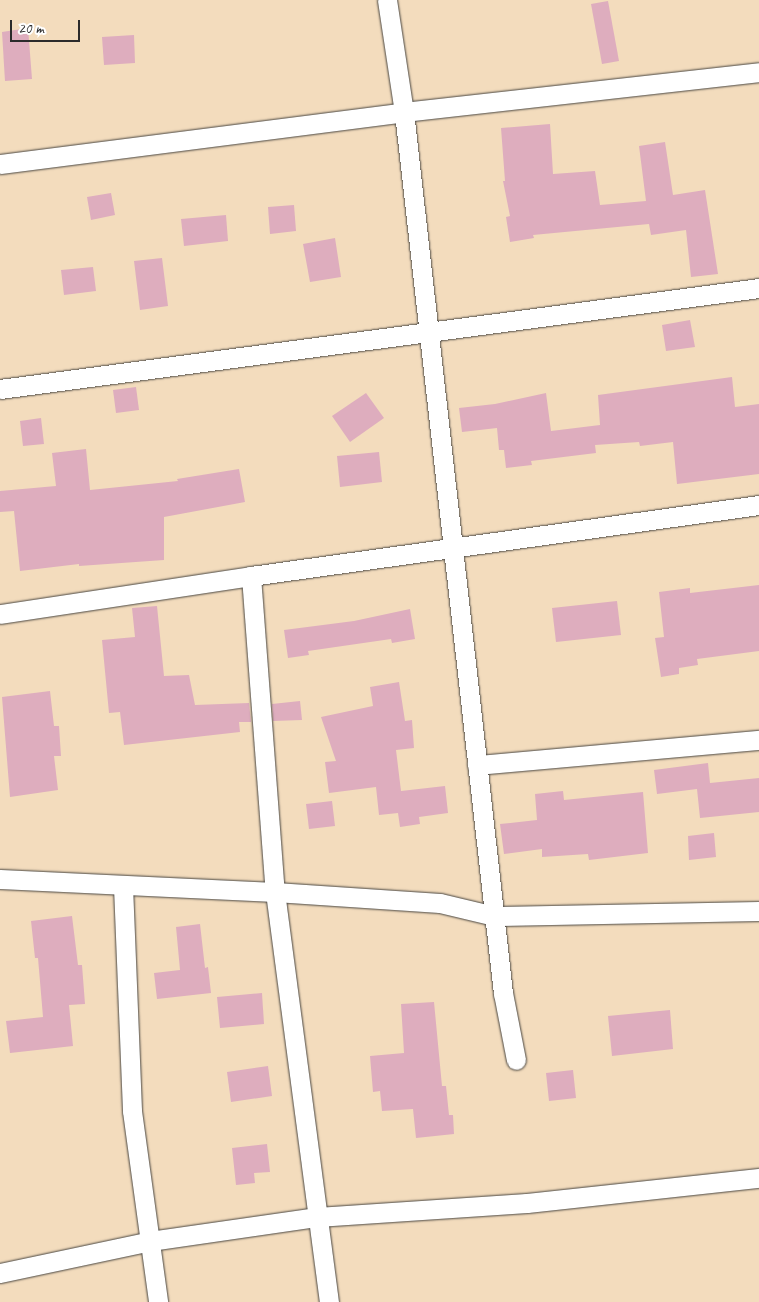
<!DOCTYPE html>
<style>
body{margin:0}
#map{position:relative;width:759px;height:1302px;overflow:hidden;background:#f3dcbd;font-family:Caveat,sans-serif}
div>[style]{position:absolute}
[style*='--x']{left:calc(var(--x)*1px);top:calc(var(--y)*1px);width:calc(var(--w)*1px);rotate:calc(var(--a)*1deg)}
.building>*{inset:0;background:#deadbe}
.roads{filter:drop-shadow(0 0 1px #494641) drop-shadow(0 0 1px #494641)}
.street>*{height:19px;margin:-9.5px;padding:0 9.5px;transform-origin:9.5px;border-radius:9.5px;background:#fff}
span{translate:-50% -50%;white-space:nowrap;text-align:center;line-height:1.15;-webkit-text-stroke:5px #fff;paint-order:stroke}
.scale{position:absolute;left:10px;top:20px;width:70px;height:22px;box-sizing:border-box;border:2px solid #2b2b2b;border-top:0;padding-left:6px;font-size:15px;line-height:18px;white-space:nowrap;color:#2b2b2b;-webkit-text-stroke:4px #fff;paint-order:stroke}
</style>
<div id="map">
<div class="building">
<i style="clip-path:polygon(608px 1px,619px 61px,602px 64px,591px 4px)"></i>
<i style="clip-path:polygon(28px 28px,32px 79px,5px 81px,2px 32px)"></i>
<i style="clip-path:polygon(134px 35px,135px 63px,104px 65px,102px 37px)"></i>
<i style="clip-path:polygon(550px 124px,553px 174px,595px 171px,600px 205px,646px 201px,639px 146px,665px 142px,673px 195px,705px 190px,718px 274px,691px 277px,686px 230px,651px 235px,649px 224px,533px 235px,534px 238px,510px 242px,506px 217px,510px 216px,503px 181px,505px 181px,501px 128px)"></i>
<i style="clip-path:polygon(111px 193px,115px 215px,91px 220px,87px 197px)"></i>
<i style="clip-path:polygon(294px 205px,296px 231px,270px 234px,268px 207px)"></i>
<i style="clip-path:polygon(226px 215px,228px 241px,184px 246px,181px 219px)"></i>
<i style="clip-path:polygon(335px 238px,341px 277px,310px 282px,303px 244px)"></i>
<i style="clip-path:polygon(162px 258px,168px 306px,140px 310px,134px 261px)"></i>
<i style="clip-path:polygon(93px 267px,96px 291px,64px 295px,61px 270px)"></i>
<i style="clip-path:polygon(690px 320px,695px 347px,666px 351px,662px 325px)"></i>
<i style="clip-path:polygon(732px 377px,735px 407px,759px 404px,759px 474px,677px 484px,673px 442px,640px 446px,639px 442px,595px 445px,596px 453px,531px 461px,532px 465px,506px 468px,504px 450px,499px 450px,497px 428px,462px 432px,459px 408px,495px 404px,546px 393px,551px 431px,600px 425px,598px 395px)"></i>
<i style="clip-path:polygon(136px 387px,139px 410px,116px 413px,113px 390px)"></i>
<i style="clip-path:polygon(366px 393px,384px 418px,350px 442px,332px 416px)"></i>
<i style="clip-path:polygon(41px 418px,44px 444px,23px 446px,20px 421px)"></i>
<i style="clip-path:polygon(86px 449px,90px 490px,178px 481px,177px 479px,239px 469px,245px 502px,164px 517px,164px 560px,79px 566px,79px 564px,20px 571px,14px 511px,0 512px,0 491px,56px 486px,52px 453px)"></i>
<i style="clip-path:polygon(379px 452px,382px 482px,340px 487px,337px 456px)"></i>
<i style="clip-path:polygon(759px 585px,759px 651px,697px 659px,698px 665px,679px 668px,679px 674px,661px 677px,655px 638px,664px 637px,659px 592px,690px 588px,690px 593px)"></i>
<i style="clip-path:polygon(617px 601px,621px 635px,556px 642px,552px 608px)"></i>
<i style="clip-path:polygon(157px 606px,164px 676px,189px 675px,195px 705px,249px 703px,251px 722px,239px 722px,240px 732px,124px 745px,120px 712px,109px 713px,102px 640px,135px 637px,132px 608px)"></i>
<i style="clip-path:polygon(410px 609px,415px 639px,392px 643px,391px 639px,308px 651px,309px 655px,288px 658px,284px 630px,354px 621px)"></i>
<i style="clip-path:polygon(399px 682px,405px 721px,412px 720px,414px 748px,396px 750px,401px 791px,445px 786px,448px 813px,419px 817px,420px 824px,400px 827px,398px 813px,379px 815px,376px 787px,329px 793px,325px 762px,336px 761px,321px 717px,373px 706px,370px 687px)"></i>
<i style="clip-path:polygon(50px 691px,54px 726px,59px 726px,61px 756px,54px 756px,58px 790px,10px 797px,2px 697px)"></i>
<i style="clip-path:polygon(300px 701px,302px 720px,273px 721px,272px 704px)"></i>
<i style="clip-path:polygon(708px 763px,710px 783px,759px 778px,759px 812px,700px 818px,697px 789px,657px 794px,654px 770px)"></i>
<i style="clip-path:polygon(563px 791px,564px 800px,643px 792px,648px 853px,589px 860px,588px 854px,542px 857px,542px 849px,504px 854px,500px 824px,537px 820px,535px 794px)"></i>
<i style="clip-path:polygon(332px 801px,335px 826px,309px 829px,306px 804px)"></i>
<i style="clip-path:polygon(714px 833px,716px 857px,689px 860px,688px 836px)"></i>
<i style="clip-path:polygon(72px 916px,78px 965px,82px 965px,85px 1004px,69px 1005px,73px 1046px,10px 1053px,6px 1021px,43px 1017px,38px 958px,35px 958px,31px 921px)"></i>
<i style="clip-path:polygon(200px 924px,205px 968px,208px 967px,211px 993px,157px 999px,154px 973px,180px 970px,176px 927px)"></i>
<i style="clip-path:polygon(262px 993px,264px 1024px,220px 1028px,217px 997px)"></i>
<i style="clip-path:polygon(434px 1002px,442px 1086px,446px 1086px,449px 1115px,453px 1115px,454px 1134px,416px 1138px,413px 1109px,382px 1111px,380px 1091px,373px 1092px,370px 1056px,404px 1053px,401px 1004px)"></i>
<i style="clip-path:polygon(670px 1010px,673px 1049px,612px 1056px,608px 1016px)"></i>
<i style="clip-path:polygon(268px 1066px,272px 1096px,231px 1102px,227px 1072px)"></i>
<i style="clip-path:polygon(573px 1070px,576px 1098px,549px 1101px,546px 1073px)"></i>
<i style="clip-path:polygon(267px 1144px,270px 1172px,254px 1173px,255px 1183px,236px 1185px,232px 1148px)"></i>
</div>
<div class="roads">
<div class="street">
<i style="--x:387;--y:0;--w:113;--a:81.4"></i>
<i style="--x:404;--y:112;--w:887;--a:83.59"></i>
<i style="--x:503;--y:993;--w:68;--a:79"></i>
<i style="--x:0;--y:164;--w:407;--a:-7.3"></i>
<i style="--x:404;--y:112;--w:357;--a:-6.4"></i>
<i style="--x:0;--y:389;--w:766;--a:-7.58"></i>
<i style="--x:251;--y:576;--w:317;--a:85.7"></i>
<i style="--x:275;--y:892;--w:414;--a:82.5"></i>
<i style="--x:0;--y:614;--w:254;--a:-8.6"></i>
<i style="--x:251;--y:576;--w:513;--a:-7.96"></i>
<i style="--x:477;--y:765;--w:283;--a:-5.1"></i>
<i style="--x:0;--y:879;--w:275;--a:2.7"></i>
<i style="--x:275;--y:892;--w:165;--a:3.8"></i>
<i style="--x:440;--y:903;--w:56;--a:13.5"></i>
<i style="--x:494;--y:916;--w:265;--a:-1.1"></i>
<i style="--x:123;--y:886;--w:225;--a:87.7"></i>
<i style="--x:132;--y:1111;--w:193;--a:82.2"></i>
<i style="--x:0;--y:1273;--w:153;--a:-12"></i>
<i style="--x:150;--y:1241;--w:169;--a:-8.2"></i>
<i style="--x:317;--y:1217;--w:210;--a:-3.8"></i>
<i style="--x:527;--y:1203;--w:233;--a:-6.2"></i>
</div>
</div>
<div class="scale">20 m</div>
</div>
